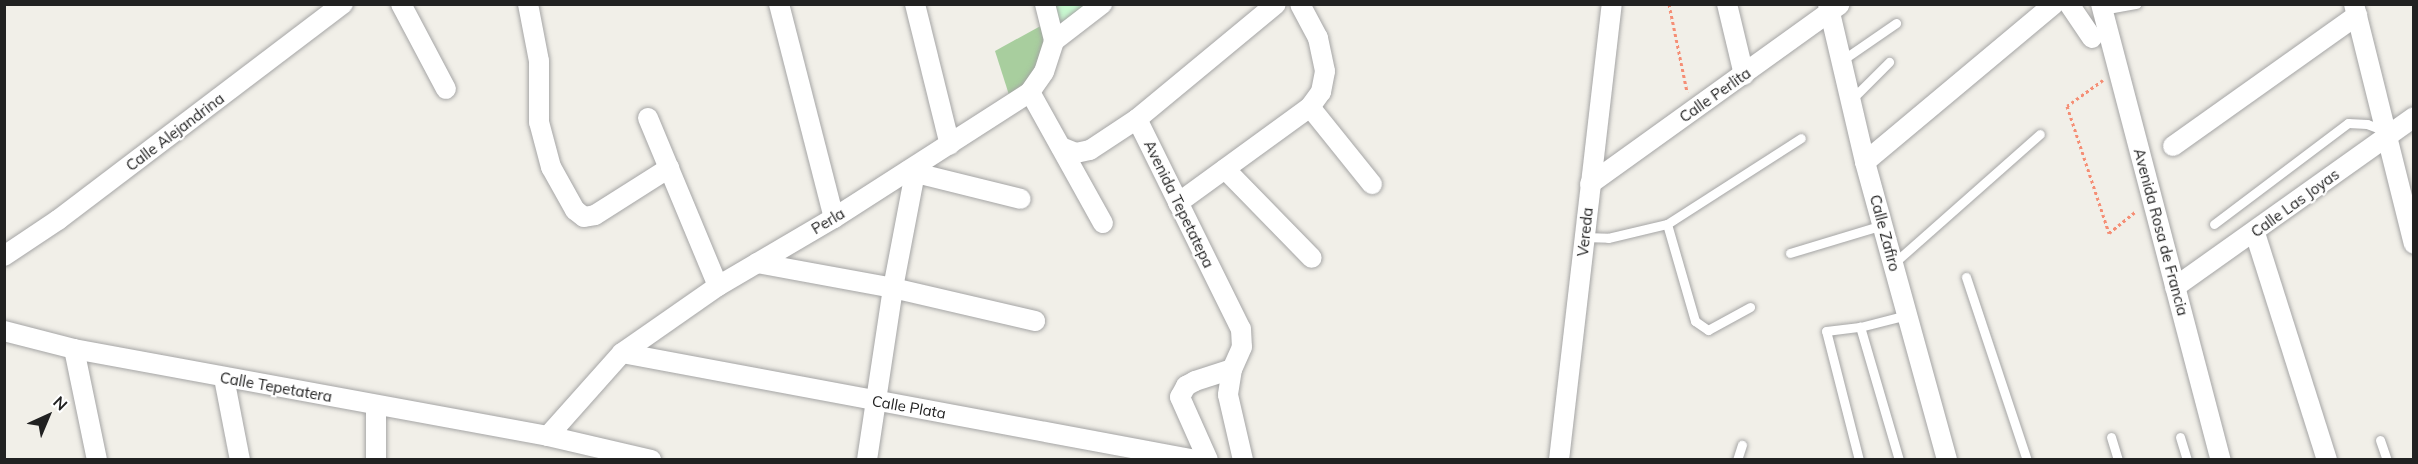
<!DOCTYPE html>
<style>
body{margin:0}
#map{position:relative;width:2418px;height:464px;overflow:hidden;background:#f1efe8;font-family:Mulish,sans-serif}
div>[style]{position:absolute}
[style*='--x']{left:calc(var(--x)*1px);top:calc(var(--y)*1px);width:calc(var(--w)*1px);rotate:calc(var(--a)*1deg)}
.forest>*{inset:0;background:#a8ce9e}
.park>*{inset:0;background:#c8f8d0}
.path>*{height:3px;margin-top:-1.5px;transform-origin:0;background:repeating-linear-gradient(90deg,#f58e75 0 3px,transparent 0 6px)}
.roads{filter:drop-shadow(0 0 2px #a5a5a5) drop-shadow(0 0 2px #a5a5a5)}
.lane>*{height:9px;margin:-4.5px;padding:0 4.5px;transform-origin:4.5px;border-radius:4.5px;background:#fff}
.street>*{height:20px;margin:-10px;padding:0 10px;transform-origin:10px;border-radius:10px;background:#fff}
span{translate:-50% -50%;white-space:nowrap;text-align:center;line-height:1.15;-webkit-text-stroke:4.5px #fff;paint-order:stroke}
.street-label{font-size:15px;color:#212121}
.frame{position:absolute;inset:0;border:6px solid #212121;pointer-events:none}
.north{position:absolute;left:18px;top:386px;width:60px;height:60px;-webkit-text-stroke:4px #fff;paint-order:stroke;rotate:44deg;font-size:16px;font-weight:700;line-height:24px;text-align:center;color:#212121}
.north::after{content:'';display:block;margin:auto;width:21px;height:27px;background:#212121;clip-path:polygon(50% 0,100% 100%,50% 72%,0 100%)}
</style>
<div id="map">
<div class="forest">
<i style="clip-path:polygon(1046px 23px,1049px 42px,1040px 71px,1010px 98px,995px 51px)"></i>
</div>
<div class="park">
<i style="clip-path:polygon(1048px 4px,1097px 5px,1056px 36px)"></i>
</div>
<div class="path">
<i style="--x:1669;--y:4;--w:90;--a:78.4"></i>
<i style="--x:2103;--y:80;--w:44;--a:144.2"></i>
<i style="--x:2067;--y:106;--w:134;--a:71.7"></i>
<i style="--x:2109;--y:233;--w:35;--a:-39"></i>
</div>
<div class="roads">
<div class="lane">
<i style="--x:2102;--y:10;--w:35;--a:-10"></i>
<i style="--x:1841;--y:61;--w:67;--a:-34.6"></i>
<i style="--x:1851;--y:100;--w:54;--a:-45"></i>
<i style="--x:1667;--y:224;--w:101;--a:73.9"></i>
<i style="--x:1695;--y:321;--w:16;--a:35"></i>
<i style="--x:1708;--y:330;--w:48;--a:-28.7"></i>
<i style="--x:2214;--y:224;--w:168;--a:-37"></i>
<i style="--x:2348;--y:123;--w:19;--a:3"></i>
<i style="--x:2367;--y:124;--w:19;--a:21"></i>
<i style="--x:1584;--y:237;--w:24;--a:2"></i>
<i style="--x:1608;--y:238;--w:61;--a:-13.3"></i>
<i style="--x:1667;--y:224;--w:159;--a:-32.7"></i>
<i style="--x:1790;--y:253;--w:97;--a:-16.8"></i>
<i style="--x:1893;--y:264;--w:196;--a:-41.5"></i>
<i style="--x:1966;--y:277;--w:193;--a:71.6"></i>
<i style="--x:2111;--y:437;--w:24;--a:73"></i>
<i style="--x:2180;--y:437;--w:24;--a:73"></i>
<i style="--x:2380;--y:440;--w:21;--a:71"></i>
<i style="--x:1737;--y:460;--w:16;--a:-72"></i>
<i style="--x:1859;--y:460;--w:133;--a:-104.3"></i>
<i style="--x:1826;--y:331;--w:34;--a:-7"></i>
<i style="--x:1899;--y:460;--w:139;--a:-106.3"></i>
<i style="--x:1860;--y:327;--w:49;--a:-14.3"></i>
</div>
<div class="street">
<i style="--x:401;--y:4;--w:96;--a:62.1"></i>
<i style="--x:528;--y:4;--w:58;--a:79.1"></i>
<i style="--x:539;--y:61;--w:61;--a:90"></i>
<i style="--x:539;--y:122;--w:47;--a:75.1"></i>
<i style="--x:551;--y:167;--w:49;--a:60.8"></i>
<i style="--x:575;--y:210;--w:11;--a:38"></i>
<i style="--x:584;--y:217;--w:11;--a:-10"></i>
<i style="--x:595;--y:215;--w:88;--a:-32.4"></i>
<i style="--x:779;--y:4;--w:221;--a:75.6"></i>
<i style="--x:915;--y:4;--w:145;--a:76.1"></i>
<i style="--x:1045;--y:4;--w:38;--a:76"></i>
<i style="--x:1727;--y:4;--w:73;--a:76.5"></i>
<i style="--x:1828;--y:4;--w:162;--a:76.8"></i>
<i style="--x:1865;--y:162;--w:309;--a:74.6"></i>
<i style="--x:2069;--y:4;--w:41;--a:55.9"></i>
<i style="--x:2101;--y:4;--w:472;--a:75.3"></i>
<i style="--x:2354;--y:4;--w:247;--a:76"></i>
<i style="--x:1030;--y:92;--w:150;--a:60.9"></i>
<i style="--x:1310;--y:107;--w:99;--a:51.2"></i>
<i style="--x:648;--y:118;--w:182;--a:67.4"></i>
<i style="--x:1137;--y:119;--w:234;--a:63.7"></i>
<i style="--x:1241;--y:329;--w:18;--a:87"></i>
<i style="--x:1242;--y:347;--w:24;--a:114"></i>
<i style="--x:1232;--y:369;--w:26;--a:99"></i>
<i style="--x:1228;--y:395;--w:67;--a:77"></i>
<i style="--x:2173;--y:146;--w:226;--a:-35.4"></i>
<i style="--x:1061;--y:147;--w:16;--a:22"></i>
<i style="--x:1076;--y:153;--w:14;--a:-12"></i>
<i style="--x:1090;--y:150;--w:56;--a:-33.4"></i>
<i style="--x:1137;--y:119;--w:180;--a:-39.6"></i>
<i style="--x:1865;--y:162;--w:246;--a:-39.9"></i>
<i style="--x:1225;--y:169;--w:124;--a:45.7"></i>
<i style="--x:908;--y:171;--w:116;--a:13.9"></i>
<i style="--x:1590;--y:184;--w:307;--a:-35.7"></i>
<i style="--x:1178;--y:203;--w:163;--a:-36"></i>
<i style="--x:1310;--y:107;--w:19;--a:-54"></i>
<i style="--x:1321;--y:92;--w:21;--a:-79"></i>
<i style="--x:1325;--y:71;--w:34;--a:-102"></i>
<i style="--x:1318;--y:38;--w:38;--a:-118"></i>
<i style="--x:2255;--y:233;--w:238;--a:72.4"></i>
<i style="--x:4;--y:256;--w:65;--a:-33.7"></i>
<i style="--x:58;--y:220;--w:358;--a:-37.2"></i>
<i style="--x:757;--y:263;--w:138;--a:10.4"></i>
<i style="--x:893;--y:288;--w:146;--a:13.1"></i>
<i style="--x:2175;--y:287;--w:293;--a:-35.4"></i>
<i style="--x:4;--y:331;--w:72;--a:14.4"></i>
<i style="--x:74;--y:349;--w:482;--a:10.4"></i>
<i style="--x:548;--y:436;--w:106;--a:13.1"></i>
<i style="--x:74;--y:349;--w:113;--a:78.3"></i>
<i style="--x:622;--y:353;--w:584;--a:10.56"></i>
<i style="--x:224;--y:378;--w:84;--a:79"></i>
<i style="--x:376;--y:405;--w:55;--a:90"></i>
<i style="--x:548;--y:436;--w:111;--a:-48.3"></i>
<i style="--x:622;--y:353;--w:117;--a:-34.9"></i>
<i style="--x:718;--y:286;--w:134;--a:-30.4"></i>
<i style="--x:834;--y:218;--w:233;--a:-32.7"></i>
<i style="--x:1030;--y:92;--w:24;--a:-55"></i>
<i style="--x:1044;--y:72;--w:33;--a:-72"></i>
<i style="--x:1054;--y:41;--w:61;--a:-37.6"></i>
<i style="--x:867;--y:460;--w:174;--a:-81.4"></i>
<i style="--x:893;--y:288;--w:117;--a:-79.2"></i>
<i style="--x:1208;--y:460;--w:69;--a:-114"></i>
<i style="--x:1180;--y:397;--w:13;--a:-61"></i>
<i style="--x:1186;--y:386;--w:10;--a:-29"></i>
<i style="--x:1195;--y:381;--w:39;--a:-18"></i>
<i style="--x:1559;--y:460;--w:459;--a:-83.4"></i>
</div>
</div>
<div class="street-label">
<span style="left:1715px;top:95px;rotate:-35deg">Calle Perlita</span>
<span style="left:175px;top:132px;rotate:-37deg">Calle Alejandrina</span>
<span style="left:2295px;top:203px;rotate:-36deg">Calle Las Joyas</span>
<span style="left:1179px;top:204px;rotate:64deg">Avenida Tepetatepa</span>
<span style="left:828px;top:221px;rotate:-31deg">Perla</span>
<span style="left:1585px;top:232px;rotate:-84deg">Vereda</span>
<span style="left:2161px;top:232px;rotate:75deg">Avenida Rosa de Francia</span>
<span style="left:1885px;top:233px;rotate:75deg">Calle Zafiro</span>
<span style="left:276px;top:387px;rotate:10deg">Calle Tepetatera</span>
<span style="left:909px;top:407px;rotate:10deg">Calle Plata</span>
</div>
<div class="frame"></div>
<div class="north">N</div>
</div>
